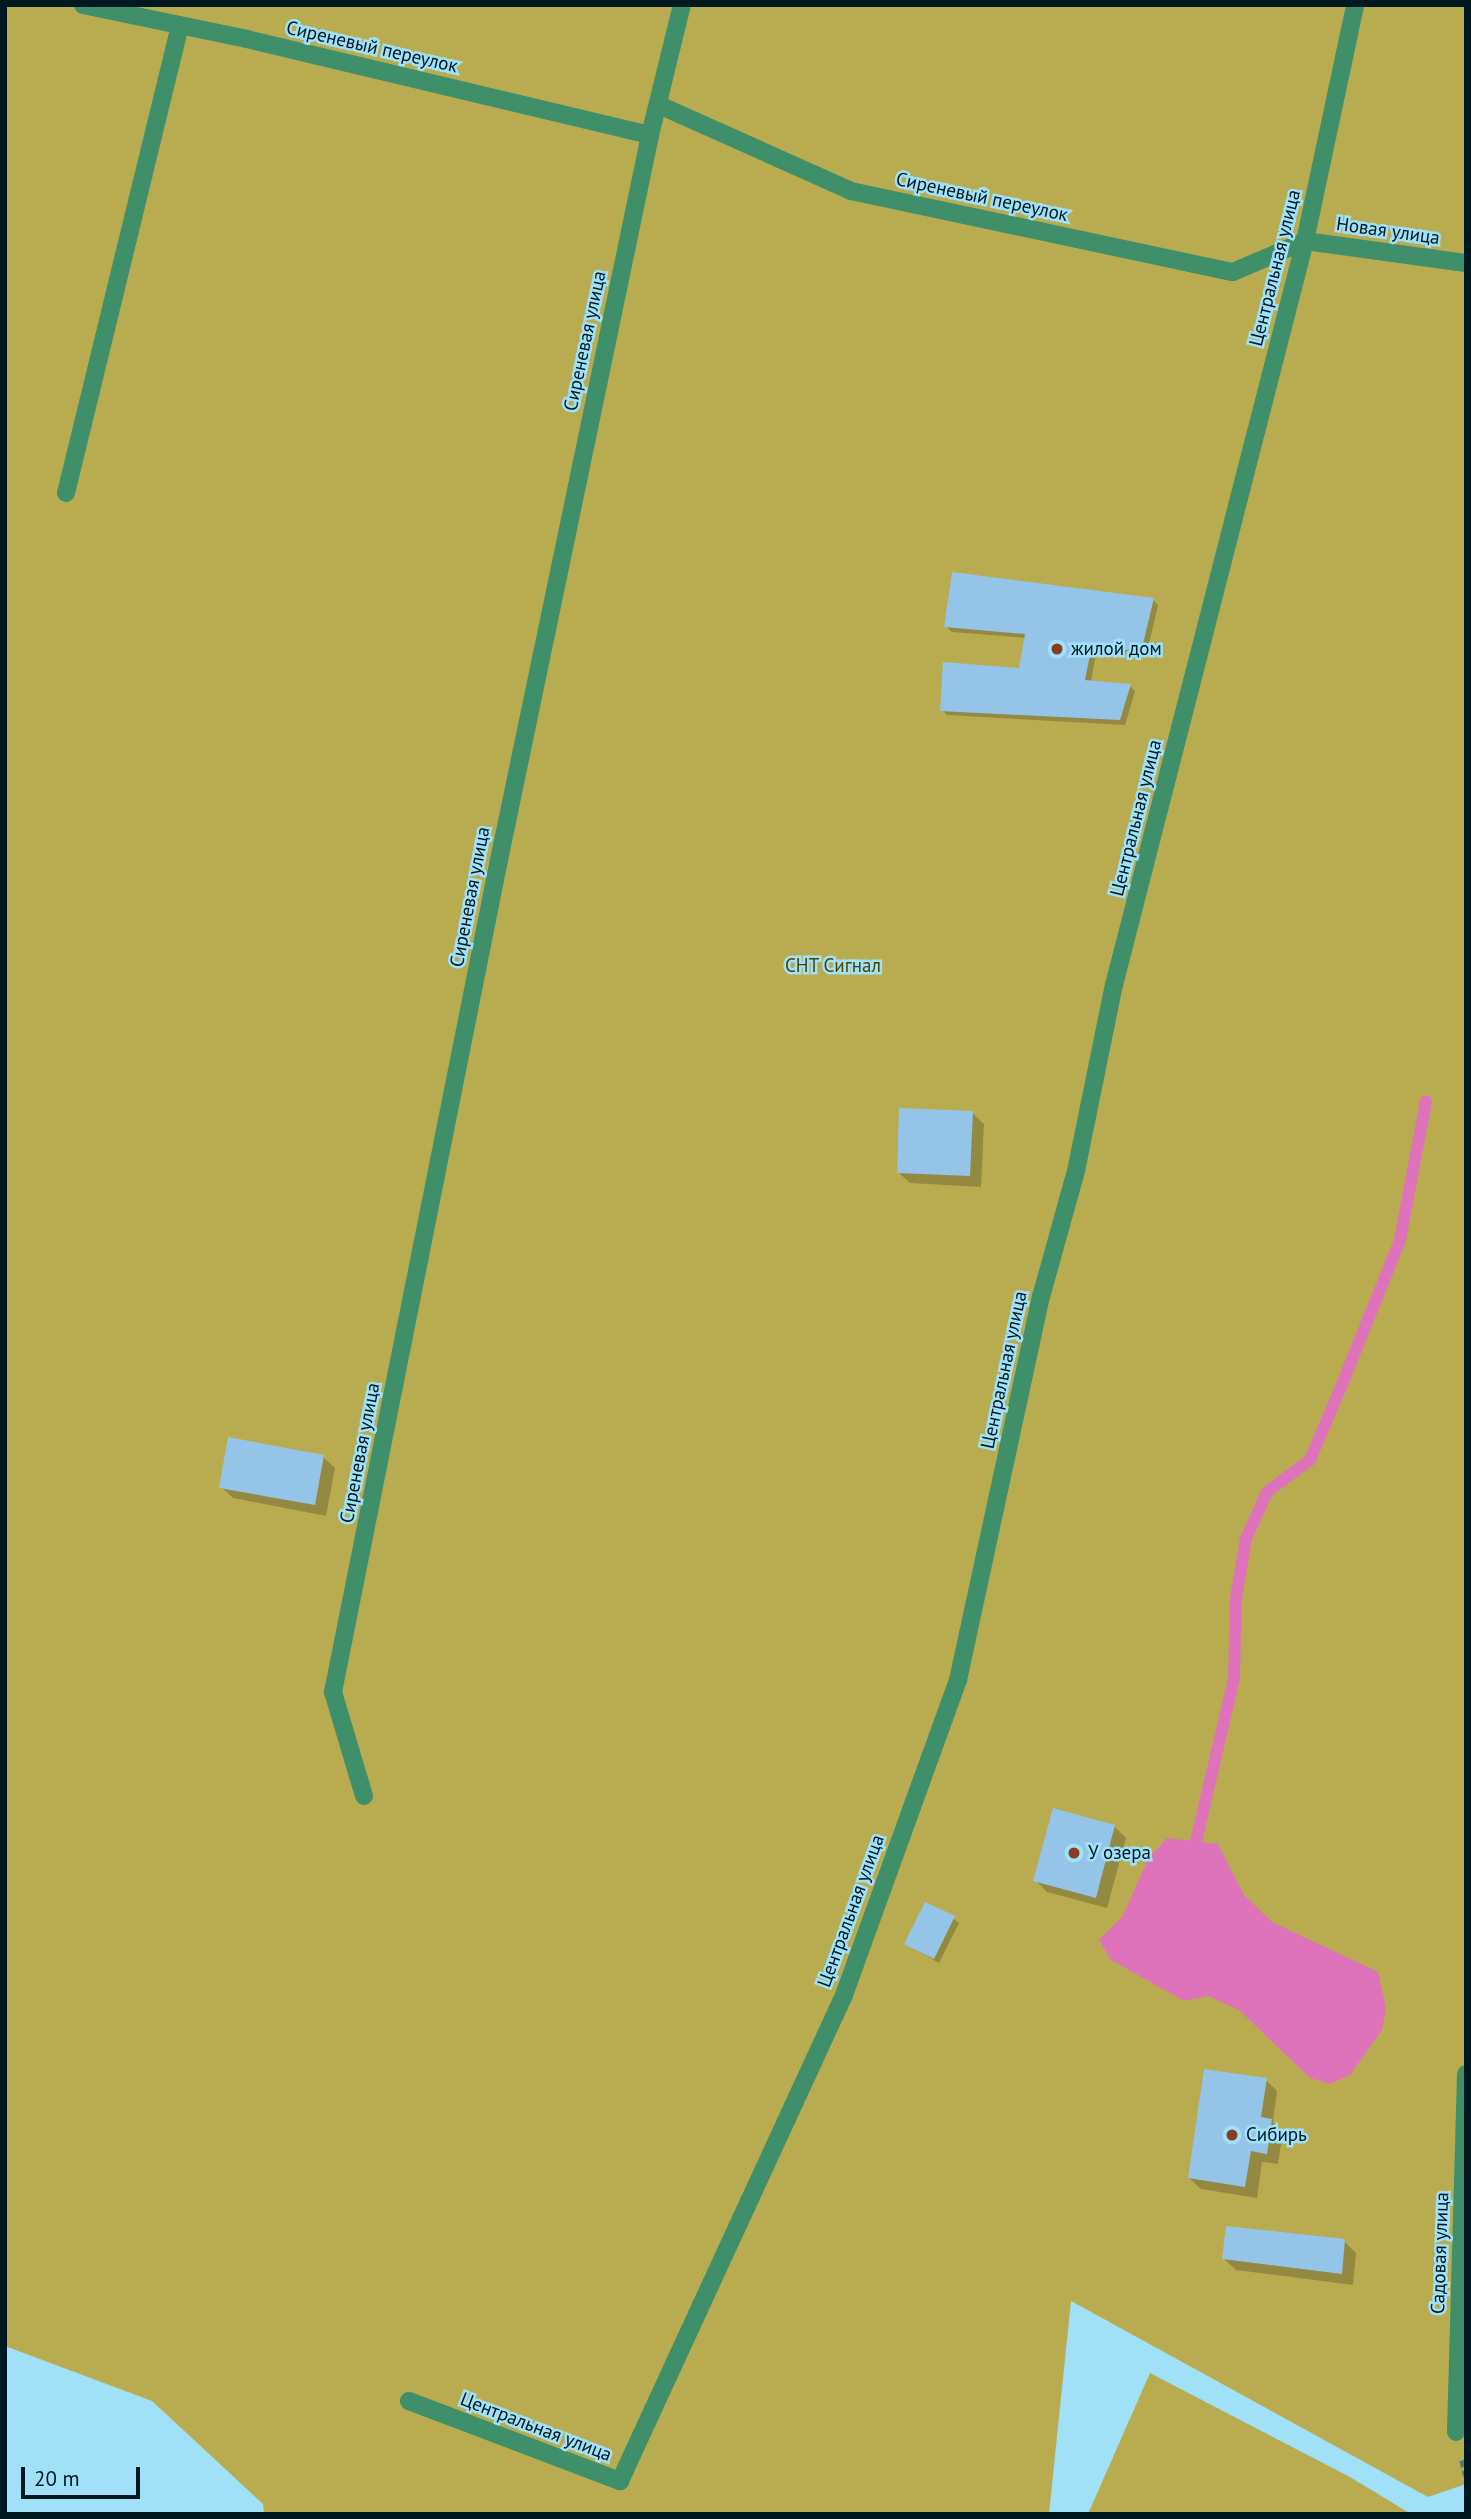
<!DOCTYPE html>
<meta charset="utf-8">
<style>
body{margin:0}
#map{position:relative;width:1471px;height:2519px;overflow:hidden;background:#a0e1f7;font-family:"PT Sans",sans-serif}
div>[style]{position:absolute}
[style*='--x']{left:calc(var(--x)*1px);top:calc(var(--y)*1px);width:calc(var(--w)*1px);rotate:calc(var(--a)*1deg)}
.green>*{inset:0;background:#b9ac50}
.water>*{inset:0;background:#de73bb}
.shadow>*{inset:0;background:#0003}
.stream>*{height:12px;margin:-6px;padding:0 6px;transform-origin:6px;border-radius:6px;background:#de73bb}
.building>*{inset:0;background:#94c4e8}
.path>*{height:4.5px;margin-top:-2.25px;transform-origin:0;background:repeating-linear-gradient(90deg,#4c7887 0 7px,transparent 0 10.5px)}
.minor>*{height:18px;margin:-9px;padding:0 9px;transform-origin:9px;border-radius:9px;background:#3e8f6a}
.dots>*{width:19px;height:19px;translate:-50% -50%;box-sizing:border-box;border:4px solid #a0e1f7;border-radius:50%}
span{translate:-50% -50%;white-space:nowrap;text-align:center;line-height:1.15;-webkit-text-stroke:5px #a0e1f7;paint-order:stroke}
.street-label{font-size:19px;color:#001921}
.poi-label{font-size:19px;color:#001921}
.left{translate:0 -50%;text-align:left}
.park-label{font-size:19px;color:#4a4205}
.frame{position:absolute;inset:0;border:7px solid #001921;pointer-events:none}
.scale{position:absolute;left:21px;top:2467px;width:119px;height:32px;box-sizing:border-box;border:4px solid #001921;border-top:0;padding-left:9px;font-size:21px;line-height:24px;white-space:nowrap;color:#001921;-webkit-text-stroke:5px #a0e1f7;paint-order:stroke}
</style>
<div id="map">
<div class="green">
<i style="clip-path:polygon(5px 5px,1466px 5px,1466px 2484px,1428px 2497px,1071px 2301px,1049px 2514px,264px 2514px,263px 2504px,152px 2401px,5px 2346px)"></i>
<i style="clip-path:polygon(1150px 2373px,1350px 2477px,1411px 2514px,1088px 2514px)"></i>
</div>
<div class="water">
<i style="clip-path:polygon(1167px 1838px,1218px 1844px,1244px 1895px,1272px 1922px,1378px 1972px,1386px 2008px,1382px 2030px,1350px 2075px,1330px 2084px,1310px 2078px,1239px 2010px,1208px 1996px,1184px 2001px,1111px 1960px,1099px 1940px,1123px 1916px,1148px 1859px)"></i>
</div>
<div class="shadow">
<i style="clip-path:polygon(1153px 599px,1158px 605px,1146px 657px,1097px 649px,1091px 682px,1130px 686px,1135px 691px,1125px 725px,947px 715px,942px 710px,1021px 670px,1026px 638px,952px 632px,946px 626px)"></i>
<i style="clip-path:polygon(972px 1113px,984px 1124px,981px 1187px,910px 1183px,898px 1172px)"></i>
<i style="clip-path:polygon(323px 1457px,335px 1468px,326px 1516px,233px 1498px,221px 1487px)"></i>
<i style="clip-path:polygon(1115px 1827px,1126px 1838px,1107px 1908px,1047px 1892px,1035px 1880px)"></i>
<i style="clip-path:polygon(953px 1918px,959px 1923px,939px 1963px,906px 1944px)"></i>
<i style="clip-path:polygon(1266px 2080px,1277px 2091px,1273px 2122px,1283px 2132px,1278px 2164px,1262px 2162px,1257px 2198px,1201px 2189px,1189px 2178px)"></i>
<i style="clip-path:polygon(1344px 2241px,1356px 2253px,1353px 2285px,1236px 2270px,1224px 2259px)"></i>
</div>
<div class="stream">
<i style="--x:1195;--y:1846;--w:172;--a:-76.9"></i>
<i style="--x:1234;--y:1678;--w:80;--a:-88.6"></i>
<i style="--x:1236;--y:1598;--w:60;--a:-80.4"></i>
<i style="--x:1246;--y:1539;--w:51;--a:-65.9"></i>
<i style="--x:1267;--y:1492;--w:54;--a:-36.7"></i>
<i style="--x:1310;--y:1460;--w:79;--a:-67"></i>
<i style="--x:1341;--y:1387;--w:158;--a:-68.1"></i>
<i style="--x:1400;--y:1240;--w:141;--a:-79.4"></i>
</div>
<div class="building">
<i style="clip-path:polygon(952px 572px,1154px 598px,1141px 652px,1092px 645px,1085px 680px,1131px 684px,1120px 720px,940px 711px,943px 662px,1019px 668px,1025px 634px,944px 627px)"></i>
<i style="clip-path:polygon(899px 1108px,973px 1111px,970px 1176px,897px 1173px)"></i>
<i style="clip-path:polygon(228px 1437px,324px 1455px,315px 1505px,219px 1488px)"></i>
<i style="clip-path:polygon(1053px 1808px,1115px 1825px,1096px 1898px,1033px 1881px)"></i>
<i style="clip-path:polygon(925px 1902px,955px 1916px,934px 1959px,904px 1944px)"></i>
<i style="clip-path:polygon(1204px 2069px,1267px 2078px,1261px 2117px,1272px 2119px,1267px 2154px,1251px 2151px,1245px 2187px,1188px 2178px)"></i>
<i style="clip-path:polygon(1226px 2226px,1345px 2239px,1342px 2274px,1222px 2259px)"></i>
</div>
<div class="path">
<i style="--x:1462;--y:2460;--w:16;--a:76"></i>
</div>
<div class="minor">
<i style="--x:83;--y:5;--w:167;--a:11.7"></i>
<i style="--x:247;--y:39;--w:414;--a:13.4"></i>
<i style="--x:659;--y:105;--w:210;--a:24.1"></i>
<i style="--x:851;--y:191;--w:390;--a:12"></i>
<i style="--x:1233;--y:272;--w:78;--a:-23.3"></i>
<i style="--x:1305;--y:241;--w:162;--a:7.8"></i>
<i style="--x:66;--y:493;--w:480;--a:-76.3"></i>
<i style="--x:364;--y:1796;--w:109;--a:-106.6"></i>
<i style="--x:333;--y:1692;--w:848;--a:-78.72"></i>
<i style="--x:499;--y:860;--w:741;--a:-78.23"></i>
<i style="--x:650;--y:135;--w:134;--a:-76.2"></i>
<i style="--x:409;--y:2401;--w:226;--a:20.8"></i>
<i style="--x:620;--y:2481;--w:535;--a:-65.25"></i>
<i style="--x:844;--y:1995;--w:335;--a:-70.1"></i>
<i style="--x:958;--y:1680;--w:392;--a:-77.8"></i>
<i style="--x:1041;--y:1297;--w:131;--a:-74.5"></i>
<i style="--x:1076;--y:1171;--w:190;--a:-78.5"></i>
<i style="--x:1114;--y:985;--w:768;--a:-75.6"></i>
<i style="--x:1305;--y:241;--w:241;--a:-78"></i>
<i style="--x:1456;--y:2432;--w:358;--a:-88.4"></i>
</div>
<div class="dots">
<i style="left:1057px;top:649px;background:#863e21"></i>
<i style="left:1074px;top:1853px;background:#863e21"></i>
<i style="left:1232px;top:2135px;background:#863e21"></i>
</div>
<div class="street-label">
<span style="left:372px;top:47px;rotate:13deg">Сиреневый переулок</span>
<span style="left:982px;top:197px;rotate:12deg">Сиреневый переулок</span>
<span style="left:1388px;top:231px;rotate:8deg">Новая улица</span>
<span style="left:1275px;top:268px;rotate:-76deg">Центральная улица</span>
<span style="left:585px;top:341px;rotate:-78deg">Сиреневая улица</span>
<span style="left:1136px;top:818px;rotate:-76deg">Центральная улица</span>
<span style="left:470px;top:897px;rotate:-79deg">Сиреневая улица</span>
<span style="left:1004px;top:1370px;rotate:-78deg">Центральная улица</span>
<span style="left:360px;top:1453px;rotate:-79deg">Сиреневая улица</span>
<span style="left:851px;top:1911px;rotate:-70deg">Центральная улица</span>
<span style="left:1440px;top:2253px;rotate:-88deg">Садовая улица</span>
<span style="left:536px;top:2427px;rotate:21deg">Центральная улица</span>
</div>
<div class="poi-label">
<span class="left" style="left:1071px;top:649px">жилой дом</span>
<span class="left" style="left:1088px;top:1853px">У озера</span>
<span class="left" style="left:1246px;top:2135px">Сибирь</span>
</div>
<div class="park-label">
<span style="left:833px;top:966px">СНТ Сигнал</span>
</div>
<div class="frame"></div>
<div class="scale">20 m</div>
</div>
